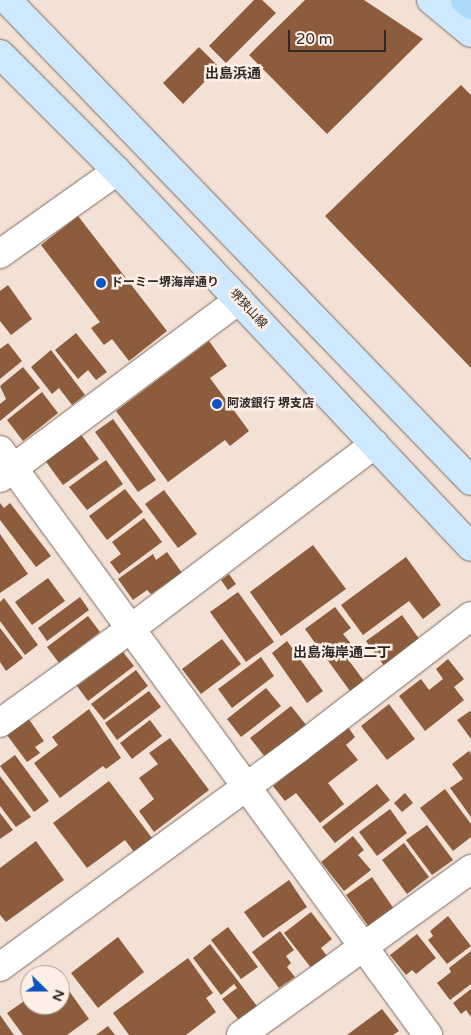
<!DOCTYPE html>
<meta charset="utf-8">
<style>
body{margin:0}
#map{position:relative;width:471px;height:1035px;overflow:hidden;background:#f3e1d5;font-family:"Varela Round","Noto Sans JP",sans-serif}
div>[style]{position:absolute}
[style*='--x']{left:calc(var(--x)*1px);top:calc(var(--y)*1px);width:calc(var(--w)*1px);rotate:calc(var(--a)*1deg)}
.building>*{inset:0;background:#8d5c3c}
.roads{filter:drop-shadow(0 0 1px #7d6c62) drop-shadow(0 0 1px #7d6c62)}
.street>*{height:28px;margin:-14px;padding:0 14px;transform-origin:14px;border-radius:14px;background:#fff}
.primary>*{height:28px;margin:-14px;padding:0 14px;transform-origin:14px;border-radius:14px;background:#cee9fd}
.highway>*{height:28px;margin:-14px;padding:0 14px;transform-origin:14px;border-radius:14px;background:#addafb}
.dots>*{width:14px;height:14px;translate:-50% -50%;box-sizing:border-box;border:2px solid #feefe6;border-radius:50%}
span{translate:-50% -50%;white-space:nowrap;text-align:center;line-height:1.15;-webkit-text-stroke:5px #feefe6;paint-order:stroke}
.poi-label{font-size:12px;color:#2f2824;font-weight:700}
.left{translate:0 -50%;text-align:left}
.street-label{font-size:12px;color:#2f2824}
.neighbourhood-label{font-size:14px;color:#2f2824;font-weight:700}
.north{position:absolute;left:20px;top:965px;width:50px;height:50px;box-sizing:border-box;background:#feefe6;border:1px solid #ab9f98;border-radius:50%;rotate:112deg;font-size:14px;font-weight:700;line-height:20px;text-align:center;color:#2f2824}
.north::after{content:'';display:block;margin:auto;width:18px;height:22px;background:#0c55bf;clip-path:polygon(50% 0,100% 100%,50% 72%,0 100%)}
.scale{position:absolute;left:288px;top:30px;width:98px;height:22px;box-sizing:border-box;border:2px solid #2f2824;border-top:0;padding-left:6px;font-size:15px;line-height:18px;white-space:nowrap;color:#2f2824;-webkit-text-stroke:4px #feefe6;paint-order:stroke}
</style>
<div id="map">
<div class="building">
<i style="clip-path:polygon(254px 0,262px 0,276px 13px,226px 63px,209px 46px)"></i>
<i style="clip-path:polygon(305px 0,364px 0,423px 39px,327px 134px,249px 55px)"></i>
<i style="clip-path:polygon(199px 47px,219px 67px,183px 104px,163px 83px)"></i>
<i style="clip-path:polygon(461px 85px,471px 95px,471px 368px,325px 216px)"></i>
<i style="clip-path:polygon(78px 216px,167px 331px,129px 361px,112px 339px,104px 345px,91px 328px,100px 322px,41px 245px)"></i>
<i style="clip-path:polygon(8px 285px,32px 319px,11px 335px,0 321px,0 291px)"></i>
<i style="clip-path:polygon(76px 333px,107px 372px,96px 380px,88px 370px,78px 379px,55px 350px)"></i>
<i style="clip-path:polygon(209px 341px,227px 366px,210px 378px,249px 431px,230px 446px,225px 440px,168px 482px,116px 411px)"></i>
<i style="clip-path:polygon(8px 343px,22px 361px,0 379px,0 349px)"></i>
<i style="clip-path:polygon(51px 350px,85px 395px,72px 405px,59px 388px,52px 394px,31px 367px)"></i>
<i style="clip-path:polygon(23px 367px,40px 388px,0 421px,0 404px,6px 399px,0 386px)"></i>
<i style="clip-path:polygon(42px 392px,58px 413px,23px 441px,7px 420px)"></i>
<i style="clip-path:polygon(113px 419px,156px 480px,138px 492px,95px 432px)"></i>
<i style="clip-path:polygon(80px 433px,99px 459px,63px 485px,44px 459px)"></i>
<i style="clip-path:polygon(106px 460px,123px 484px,87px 510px,69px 487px)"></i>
<i style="clip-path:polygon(125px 489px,143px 512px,107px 540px,89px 516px)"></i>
<i style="clip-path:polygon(164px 490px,197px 534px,178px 548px,145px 504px)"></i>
<i style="clip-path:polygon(0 503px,4px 508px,10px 503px,51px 556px,36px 567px,0 520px)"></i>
<i style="clip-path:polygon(144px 518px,162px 542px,119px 574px,110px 562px,121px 554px,112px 542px)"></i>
<i style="clip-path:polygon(0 534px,28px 574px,0 593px)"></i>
<i style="clip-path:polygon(313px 545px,346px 589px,281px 636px,250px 592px)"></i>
<i style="clip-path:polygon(167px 552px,182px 573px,151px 594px,147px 590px,133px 600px,118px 579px,153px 554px,156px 560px)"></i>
<i style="clip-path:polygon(406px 557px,441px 605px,423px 619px,409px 601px,363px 635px,341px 605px)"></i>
<i style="clip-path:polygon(229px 574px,236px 584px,228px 590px,221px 580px)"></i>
<i style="clip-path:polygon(48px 578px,65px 601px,32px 625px,15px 602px)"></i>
<i style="clip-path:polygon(238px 592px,274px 642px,246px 662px,210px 612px)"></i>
<i style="clip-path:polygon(80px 597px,89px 610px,47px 641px,38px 628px)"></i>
<i style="clip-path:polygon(4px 598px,38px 645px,25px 655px,0 621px,0 602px)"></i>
<i style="clip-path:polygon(335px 607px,351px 628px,343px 634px,357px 651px,347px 658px,364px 681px,350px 691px,305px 629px)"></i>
<i style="clip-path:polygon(402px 615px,420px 640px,385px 667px,366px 641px)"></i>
<i style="clip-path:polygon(88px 616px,100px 632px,59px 663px,47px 647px)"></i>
<i style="clip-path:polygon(0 628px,23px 658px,6px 671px,0 662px)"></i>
<i style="clip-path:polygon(222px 639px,241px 664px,201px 694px,182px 669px)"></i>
<i style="clip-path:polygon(287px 641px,323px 691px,307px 703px,272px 653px)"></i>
<i style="clip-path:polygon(123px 652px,134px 666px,88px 701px,77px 686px)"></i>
<i style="clip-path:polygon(261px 657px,274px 676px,232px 708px,218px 689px)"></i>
<i style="clip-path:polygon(448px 659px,464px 679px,454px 687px,464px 700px,425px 731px,399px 696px,421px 679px,429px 690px,443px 679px,436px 669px)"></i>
<i style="clip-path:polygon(136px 670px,148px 686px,104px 720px,91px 704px)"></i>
<i style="clip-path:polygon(266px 688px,281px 706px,241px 737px,227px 719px)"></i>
<i style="clip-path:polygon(149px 691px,161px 707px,117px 740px,105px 723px)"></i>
<i style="clip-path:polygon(389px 704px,415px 739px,387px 760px,361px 726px)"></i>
<i style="clip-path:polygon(291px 706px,307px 726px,265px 757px,250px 738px)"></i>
<i style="clip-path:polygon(89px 709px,121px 758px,106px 769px,103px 766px,60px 798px,34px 763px,58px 745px,52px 737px)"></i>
<i style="clip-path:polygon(470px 711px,471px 712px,471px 739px,457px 720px)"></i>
<i style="clip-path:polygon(28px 718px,44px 741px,35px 747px,40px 753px,27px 762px,7px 735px)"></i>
<i style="clip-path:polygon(150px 720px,162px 736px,132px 759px,120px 743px)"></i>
<i style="clip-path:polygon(348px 727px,355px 737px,346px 745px,358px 760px,328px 783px,344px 804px,320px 823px,296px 793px,285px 801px,273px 786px)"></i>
<i style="clip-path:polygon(170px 738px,209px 790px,154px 832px,139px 811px,154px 799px,139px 778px,158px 764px,149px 753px)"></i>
<i style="clip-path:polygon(469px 751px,471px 754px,471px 817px,450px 788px,463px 779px,452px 764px)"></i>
<i style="clip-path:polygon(15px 755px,49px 801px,34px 812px,0 766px)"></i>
<i style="clip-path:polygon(0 776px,31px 817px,16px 827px,0 806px)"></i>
<i style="clip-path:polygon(109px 781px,152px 838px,134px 852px,125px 840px,87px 868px,53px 823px)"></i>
<i style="clip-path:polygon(377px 784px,390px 800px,335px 843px,322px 827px)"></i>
<i style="clip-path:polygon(445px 789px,471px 824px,471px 837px,453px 851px,420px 808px)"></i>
<i style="clip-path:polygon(405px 793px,413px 803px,402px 812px,394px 803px)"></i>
<i style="clip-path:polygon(390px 809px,407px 833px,377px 856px,359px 832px)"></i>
<i style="clip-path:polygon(0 813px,13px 830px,0 839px)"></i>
<i style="clip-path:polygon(427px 825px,453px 860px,432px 875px,406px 840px)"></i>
<i style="clip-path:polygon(353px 836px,364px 850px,358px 855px,371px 870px,344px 891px,321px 862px)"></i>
<i style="clip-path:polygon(36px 841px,64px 880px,6px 922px,0 915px,0 868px)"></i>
<i style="clip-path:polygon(404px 843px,429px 877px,407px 894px,382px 860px)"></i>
<i style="clip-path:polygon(372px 877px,394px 909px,369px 927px,346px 895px)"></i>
<i style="clip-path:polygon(289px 880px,307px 907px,263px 938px,244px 912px)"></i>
<i style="clip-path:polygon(311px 912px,332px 939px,321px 948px,327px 956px,312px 969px,284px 933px)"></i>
<i style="clip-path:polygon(448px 916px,471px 946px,447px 964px,428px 940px,433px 936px,430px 931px)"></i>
<i style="clip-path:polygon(228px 927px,258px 967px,241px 979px,211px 940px)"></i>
<i style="clip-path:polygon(280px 931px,294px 950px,286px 956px,291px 963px,287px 967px,295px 977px,279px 988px,252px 952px)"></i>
<i style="clip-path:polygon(417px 934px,436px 958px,416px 974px,412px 970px,406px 975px,390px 955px)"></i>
<i style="clip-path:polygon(118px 937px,144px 972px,98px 1008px,71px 973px)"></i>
<i style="clip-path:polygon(210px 944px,260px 1010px,242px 1024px,222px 999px,237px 988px,234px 984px,221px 995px,193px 958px)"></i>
<i style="clip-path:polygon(471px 951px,471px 984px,450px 1000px,437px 983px,451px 972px,449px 968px)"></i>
<i style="clip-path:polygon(188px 958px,213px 993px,206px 998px,216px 1012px,186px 1035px,129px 1035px,113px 1013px)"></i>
<i style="clip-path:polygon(60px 978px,89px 1019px,67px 1035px,23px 1035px,7px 1013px,30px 997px,30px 1005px,60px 1005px)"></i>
<i style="clip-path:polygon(471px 989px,471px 1017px,466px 1010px,461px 1014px,453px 1003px)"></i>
<i style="clip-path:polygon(382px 1009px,399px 1031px,393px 1035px,347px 1035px)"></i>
<i style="clip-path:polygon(0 1015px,14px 1035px,0 1035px)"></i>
<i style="clip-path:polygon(108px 1026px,115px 1035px,96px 1035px)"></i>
</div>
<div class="roads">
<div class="street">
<i style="--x:0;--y:254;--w:143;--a:-35.4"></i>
<i style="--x:0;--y:450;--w:725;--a:53.81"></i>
<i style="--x:0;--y:478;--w:298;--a:-36.7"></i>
<i style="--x:0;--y:723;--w:159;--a:-35.8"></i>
<i style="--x:129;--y:630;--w:308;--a:-37.1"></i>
<i style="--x:0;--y:967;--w:371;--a:-36.2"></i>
<i style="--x:299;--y:748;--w:217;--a:-37.5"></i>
<i style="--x:241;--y:1035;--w:284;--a:-35.8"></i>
</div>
<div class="primary">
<i style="--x:7;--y:0;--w:668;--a:46.03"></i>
<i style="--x:431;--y:0;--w:52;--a:39.5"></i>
<i style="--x:0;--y:54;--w:165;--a:45"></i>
<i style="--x:117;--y:171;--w:516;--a:46.73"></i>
</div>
<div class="highway">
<i style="--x:465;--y:0;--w:8;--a:40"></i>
</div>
</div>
<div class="dots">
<i style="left:101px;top:283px;background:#0c55bf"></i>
<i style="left:217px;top:404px;background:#0c55bf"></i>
</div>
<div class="poi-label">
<span class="left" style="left:111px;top:283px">ドーミー堺海岸通り</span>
<span class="left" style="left:227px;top:404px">阿波銀行 堺支店</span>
</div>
<div class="street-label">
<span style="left:248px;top:309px;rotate:47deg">堺狭山線</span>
</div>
<div class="neighbourhood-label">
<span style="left:233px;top:74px">出島浜通</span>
<span style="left:342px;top:653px">出島海岸通二丁</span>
</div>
<div class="north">N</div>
<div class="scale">20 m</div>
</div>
